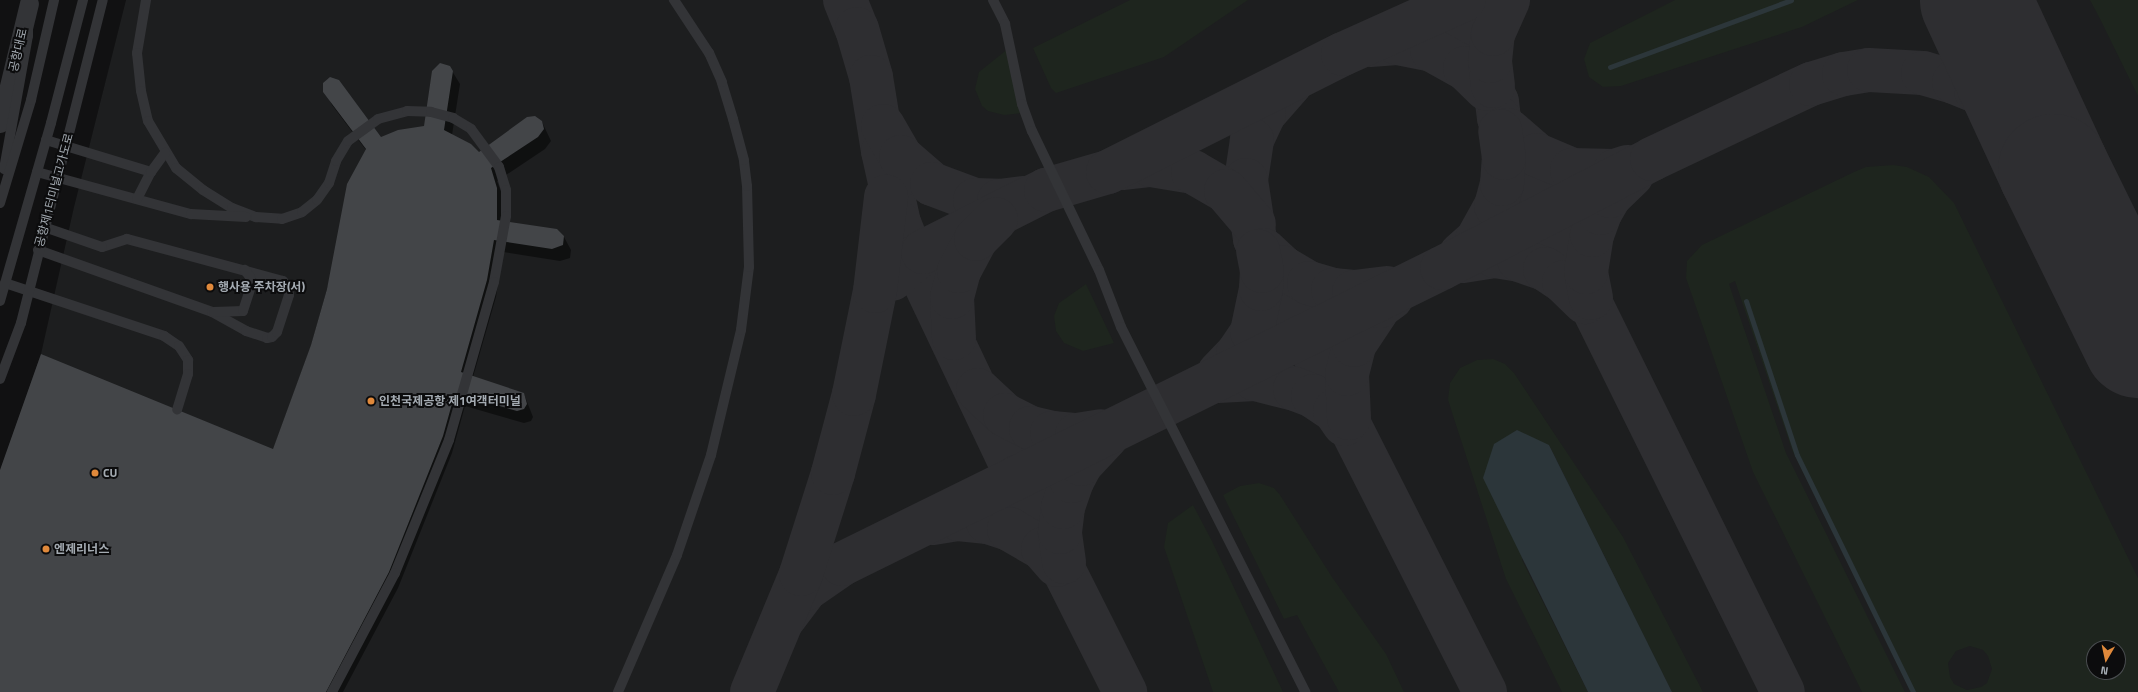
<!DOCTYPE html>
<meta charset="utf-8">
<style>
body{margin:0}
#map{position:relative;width:2138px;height:692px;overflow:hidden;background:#111112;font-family:"Titillium Web","Noto Sans KR",sans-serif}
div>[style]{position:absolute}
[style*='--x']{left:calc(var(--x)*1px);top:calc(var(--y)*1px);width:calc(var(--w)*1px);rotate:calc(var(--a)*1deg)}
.built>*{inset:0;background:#1d1e1f}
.green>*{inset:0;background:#1e251e}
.water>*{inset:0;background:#2c363a}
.shadow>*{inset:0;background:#0007}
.stream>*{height:5px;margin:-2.5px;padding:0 2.5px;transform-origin:2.5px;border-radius:2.5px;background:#2c363a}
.taxiway>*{height:44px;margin:-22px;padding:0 22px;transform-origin:22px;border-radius:22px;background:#2e2e31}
.runway>*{height:111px;margin:-55.5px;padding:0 55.5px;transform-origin:55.5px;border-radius:55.5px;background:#2e2e31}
.building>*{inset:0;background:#434548}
.service>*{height:10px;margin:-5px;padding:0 5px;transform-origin:5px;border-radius:5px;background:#333437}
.minor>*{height:19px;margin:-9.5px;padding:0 9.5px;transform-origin:9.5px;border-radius:9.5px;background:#333437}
.service-bridge>*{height:10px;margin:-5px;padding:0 5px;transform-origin:5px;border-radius:5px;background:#333437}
.dots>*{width:11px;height:11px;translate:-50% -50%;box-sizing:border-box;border:2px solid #0c0c0d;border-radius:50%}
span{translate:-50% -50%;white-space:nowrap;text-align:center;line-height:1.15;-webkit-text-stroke:4px #0c0c0d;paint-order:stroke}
.street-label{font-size:12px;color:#a4abb2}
.poi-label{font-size:12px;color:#a4abb2;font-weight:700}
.left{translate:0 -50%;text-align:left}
.north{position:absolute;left:2086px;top:640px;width:40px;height:40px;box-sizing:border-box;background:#0c0c0d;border:1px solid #494c4f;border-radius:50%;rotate:189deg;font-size:11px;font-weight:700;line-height:16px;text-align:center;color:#a4abb2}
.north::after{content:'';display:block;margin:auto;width:14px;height:18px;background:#e0893b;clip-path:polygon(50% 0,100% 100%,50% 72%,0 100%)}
</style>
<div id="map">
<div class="built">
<i style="clip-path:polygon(evenodd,126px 0,2138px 0,2138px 692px,0 692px,1px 468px,41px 354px,74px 207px,126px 0,2094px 648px,2118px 648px,2118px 672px,2094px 672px,2094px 648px)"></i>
</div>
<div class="green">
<i style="clip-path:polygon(1130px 0,1248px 0,1164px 57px,1056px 93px,1051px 88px,1033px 48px)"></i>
<i style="clip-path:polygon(1675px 0,1858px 0,1802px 27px,1621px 86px,1603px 87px,1589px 77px,1584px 59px,1590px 43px)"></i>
<i style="clip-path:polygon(2090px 0,2138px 0,2138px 96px,2100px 19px)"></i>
<i style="clip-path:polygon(1009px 48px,1022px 113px,1004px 115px,988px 111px,982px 106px,975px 89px,979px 72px)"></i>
<i style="clip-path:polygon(evenodd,1893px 165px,1907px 167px,1929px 177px,1954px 203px,2138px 578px,2138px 692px,1912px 692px,1792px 450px,1735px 281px,1729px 284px,1786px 453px,1905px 692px,1862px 692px,1753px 472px,1686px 278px,1687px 261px,1702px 245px,1854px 172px,1866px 167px,1893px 165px,1970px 646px,1983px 650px,1988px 656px,1992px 669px,1987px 683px,1981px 687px,1967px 690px,1954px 684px,1950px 677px,1948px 663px,1956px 651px,1970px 646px,1893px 165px,2094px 648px,2118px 648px,2118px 672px,2094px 672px,2094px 648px)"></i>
<i style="clip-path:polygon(1086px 284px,1114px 343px,1083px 351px,1064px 343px,1056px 331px,1054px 316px,1059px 303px)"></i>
<i style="clip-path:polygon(1493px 359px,1505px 364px,1514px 373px,1623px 537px,1703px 692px,1672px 692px,1549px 445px,1522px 560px,1588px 692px,1562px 692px,1506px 579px,1448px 400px,1450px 383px,1460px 368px,1477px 360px)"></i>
<i style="clip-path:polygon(1259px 483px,1274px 488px,1280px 495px,1332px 577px,1386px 654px,1404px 692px,1339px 692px,1297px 615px,1284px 619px,1223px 495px,1240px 486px)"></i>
<i style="clip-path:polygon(1193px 505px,1212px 541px,1283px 692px,1213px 692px,1164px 547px,1168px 523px)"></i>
</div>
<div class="water">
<i style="clip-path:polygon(1517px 430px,1549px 445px,1672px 692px,1588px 692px,1483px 478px,1494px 444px)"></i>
</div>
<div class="shadow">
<i style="clip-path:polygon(452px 71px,460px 84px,452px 135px,486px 164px,542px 122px,551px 141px,545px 149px,497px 181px,506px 205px,506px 222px,564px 237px,571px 250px,570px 258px,560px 261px,503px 252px,496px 297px,473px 377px,524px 394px,533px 417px,531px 421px,524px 423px,465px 406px,452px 453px,398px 588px,343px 692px,0 692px,0 472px,273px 450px,311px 346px,366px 150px,332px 105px,323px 86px,328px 79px,339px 81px,381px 138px,424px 127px)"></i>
</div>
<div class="stream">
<i style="--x:1610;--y:67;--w:193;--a:-20.3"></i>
<i style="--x:1746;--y:301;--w:162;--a:71.7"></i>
<i style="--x:1797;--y:455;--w:264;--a:63.9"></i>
</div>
<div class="taxiway">
<i style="--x:845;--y:0;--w:31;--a:68"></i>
<i style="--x:857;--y:29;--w:50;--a:73.7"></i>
<i style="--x:871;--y:77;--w:75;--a:80.8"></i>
<i style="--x:883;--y:151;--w:74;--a:77.5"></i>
<i style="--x:899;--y:223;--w:38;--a:68"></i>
<i style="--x:913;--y:258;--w:242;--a:64.6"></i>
<i style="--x:1017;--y:477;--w:241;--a:63.3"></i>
<i style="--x:1448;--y:0;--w:113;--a:64.3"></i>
<i style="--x:1497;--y:102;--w:16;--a:83"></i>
<i style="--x:1499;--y:118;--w:640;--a:63.68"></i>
<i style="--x:1370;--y:45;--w:27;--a:-4"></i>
<i style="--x:1397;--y:43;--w:36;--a:11"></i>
<i style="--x:1432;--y:50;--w:38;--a:29"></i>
<i style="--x:1465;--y:68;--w:30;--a:44"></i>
<i style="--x:1291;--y:83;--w:41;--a:131.1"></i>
<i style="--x:1264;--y:114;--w:29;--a:115"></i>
<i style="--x:1252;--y:140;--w:40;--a:98.5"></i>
<i style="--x:1246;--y:180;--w:60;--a:81.3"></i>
<i style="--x:1255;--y:239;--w:508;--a:63.08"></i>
<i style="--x:1493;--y:86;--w:25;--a:-97"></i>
<i style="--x:1490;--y:61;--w:27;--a:-84"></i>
<i style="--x:1493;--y:34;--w:37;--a:-66"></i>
<i style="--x:883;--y:126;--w:36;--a:60"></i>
<i style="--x:901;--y:157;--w:41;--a:41.1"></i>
<i style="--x:932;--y:184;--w:46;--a:20.4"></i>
<i style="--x:975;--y:200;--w:24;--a:2"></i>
<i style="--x:999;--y:201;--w:24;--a:-7"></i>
<i style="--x:1508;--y:130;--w:38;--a:41"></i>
<i style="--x:1537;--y:155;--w:38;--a:23"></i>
<i style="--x:1572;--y:170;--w:43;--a:1.3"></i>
<i style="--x:1615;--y:171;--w:13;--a:-18"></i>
<i style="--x:1122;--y:168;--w:29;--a:-6"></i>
<i style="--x:1151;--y:165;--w:43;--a:9.5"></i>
<i style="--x:1193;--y:172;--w:38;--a:30"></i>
<i style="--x:1226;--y:191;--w:43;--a:49.7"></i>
<i style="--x:1264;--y:250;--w:25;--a:43"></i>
<i style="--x:1282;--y:267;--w:31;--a:31"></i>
<i style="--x:1309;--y:283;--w:25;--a:16"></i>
<i style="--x:1333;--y:290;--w:21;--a:5"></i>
<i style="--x:1354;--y:292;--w:33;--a:-7"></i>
<i style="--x:1461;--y:254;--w:21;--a:-41"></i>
<i style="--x:1477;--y:240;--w:39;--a:-61"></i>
<i style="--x:1496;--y:206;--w:23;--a:-75"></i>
<i style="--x:1502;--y:184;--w:26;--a:-86"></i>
<i style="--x:1504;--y:158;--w:27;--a:-98"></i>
<i style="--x:1463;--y:261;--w:32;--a:-9"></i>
<i style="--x:1495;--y:256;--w:24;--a:9"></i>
<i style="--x:1519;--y:260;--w:28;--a:19"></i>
<i style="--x:1545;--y:269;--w:23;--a:34"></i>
<i style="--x:1564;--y:282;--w:29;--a:44"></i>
<i style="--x:892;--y:279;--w:41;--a:-41.1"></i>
<i style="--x:923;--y:252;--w:138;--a:-26.8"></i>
<i style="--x:1046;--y:190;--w:65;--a:-16.2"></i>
<i style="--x:1108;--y:172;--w:263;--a:-26.7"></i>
<i style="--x:1343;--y:54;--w:132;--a:-24.2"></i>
<i style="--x:1591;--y:298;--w:26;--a:-101"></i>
<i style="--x:1586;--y:272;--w:37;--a:-81"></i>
<i style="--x:1592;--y:235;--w:23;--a:-70"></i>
<i style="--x:1600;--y:213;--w:20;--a:-60"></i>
<i style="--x:1610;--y:196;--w:30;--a:-44"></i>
<i style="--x:954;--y:338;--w:41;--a:-92.8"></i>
<i style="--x:952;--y:297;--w:27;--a:-75"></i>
<i style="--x:959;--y:271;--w:36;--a:-62"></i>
<i style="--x:976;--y:239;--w:28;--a:-45"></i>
<i style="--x:1219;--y:373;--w:28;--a:-46"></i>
<i style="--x:1238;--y:353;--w:25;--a:-56"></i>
<i style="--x:1252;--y:332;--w:44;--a:-78.2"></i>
<i style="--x:1261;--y:289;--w:18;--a:-87"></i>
<i style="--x:1262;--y:271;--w:20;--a:-101"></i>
<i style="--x:1218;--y:381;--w:37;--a:-3"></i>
<i style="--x:1255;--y:379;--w:41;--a:14"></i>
<i style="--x:1295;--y:389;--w:19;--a:21"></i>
<i style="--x:1313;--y:396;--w:27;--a:34"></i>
<i style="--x:1335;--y:411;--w:16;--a:55"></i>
<i style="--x:978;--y:390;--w:37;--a:43"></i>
<i style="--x:1005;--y:415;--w:29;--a:27"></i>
<i style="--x:1031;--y:428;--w:22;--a:13"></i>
<i style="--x:1052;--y:433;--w:25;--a:5"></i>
<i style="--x:1077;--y:435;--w:24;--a:-9"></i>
<i style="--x:1349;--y:418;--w:44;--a:-92.6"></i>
<i style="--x:1347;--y:374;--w:30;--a:-76"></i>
<i style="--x:1354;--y:345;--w:47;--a:-56.3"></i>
<i style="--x:1380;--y:306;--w:14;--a:-36"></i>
<i style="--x:933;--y:523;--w:25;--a:-9"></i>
<i style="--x:958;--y:519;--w:30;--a:6"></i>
<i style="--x:988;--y:522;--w:22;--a:18"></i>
<i style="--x:1009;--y:529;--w:39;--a:30"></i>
<i style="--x:1043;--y:549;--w:21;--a:49"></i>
<i style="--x:1064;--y:562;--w:30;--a:-98"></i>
<i style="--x:1060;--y:532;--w:25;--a:-83"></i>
<i style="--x:1063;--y:507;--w:28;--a:-71"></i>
<i style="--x:1072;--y:481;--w:19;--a:-62"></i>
<i style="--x:1081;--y:464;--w:37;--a:-47"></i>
<i style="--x:784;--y:618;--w:36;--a:-53"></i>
<i style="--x:806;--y:589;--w:44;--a:-34.8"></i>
<i style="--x:842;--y:564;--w:669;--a:-26.26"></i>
<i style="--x:1442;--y:268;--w:237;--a:-27.4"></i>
<i style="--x:1652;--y:159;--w:176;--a:-25.3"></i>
<i style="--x:1811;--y:84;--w:34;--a:-17"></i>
<i style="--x:1844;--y:74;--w:25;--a:-9"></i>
<i style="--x:1869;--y:70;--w:54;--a:3.2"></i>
<i style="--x:1923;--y:73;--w:32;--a:16"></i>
<i style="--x:1954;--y:82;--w:24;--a:22"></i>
<i style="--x:1976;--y:91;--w:34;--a:37"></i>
<i style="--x:2003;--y:111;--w:33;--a:44"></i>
<i style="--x:2027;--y:134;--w:44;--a:53.4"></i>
<i style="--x:752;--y:692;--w:128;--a:-67.4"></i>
<i style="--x:801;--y:574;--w:106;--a:-72.4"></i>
<i style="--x:833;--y:473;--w:82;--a:-75.1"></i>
<i style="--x:854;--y:394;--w:105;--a:-78.5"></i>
<i style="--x:875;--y:291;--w:95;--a:-83.3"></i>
</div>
<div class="runway">
<i style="--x:1975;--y:0;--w:186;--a:65.2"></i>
<i style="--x:2053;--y:169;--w:193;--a:63.8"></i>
</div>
<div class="building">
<i style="clip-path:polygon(440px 63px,450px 66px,453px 71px,444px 130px,471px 144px,479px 152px,527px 117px,535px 116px,542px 121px,544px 129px,538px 137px,491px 168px,497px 188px,497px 220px,557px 229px,564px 236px,563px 245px,552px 249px,494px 240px,487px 280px,461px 372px,524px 393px,527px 404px,524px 409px,517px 411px,455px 393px,443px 436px,389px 572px,326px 692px,0 692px,0 470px,41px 354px,273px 449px,311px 345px,327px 289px,347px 184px,366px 149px,323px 92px,323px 83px,330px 77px,339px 80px,381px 137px,398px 130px,424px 126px,432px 71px)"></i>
</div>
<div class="service">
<i style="--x:146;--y:0;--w:54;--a:99.6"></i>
<i style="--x:137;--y:53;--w:38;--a:84"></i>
<i style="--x:141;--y:91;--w:31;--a:77"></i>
<i style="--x:148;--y:121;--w:55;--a:59.2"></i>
<i style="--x:176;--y:168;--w:35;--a:39"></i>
<i style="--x:203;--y:190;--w:34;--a:32"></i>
<i style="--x:232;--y:208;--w:26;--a:21"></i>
<i style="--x:256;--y:217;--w:26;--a:4"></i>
<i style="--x:282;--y:219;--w:21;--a:-19"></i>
<i style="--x:302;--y:212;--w:19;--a:-39"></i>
<i style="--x:317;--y:200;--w:21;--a:-55"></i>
<i style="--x:329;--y:183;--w:23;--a:-72"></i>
<i style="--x:336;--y:161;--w:23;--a:-59"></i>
<i style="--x:348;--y:141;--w:37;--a:-36"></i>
<i style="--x:378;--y:119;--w:30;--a:-15"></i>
<i style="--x:407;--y:111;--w:24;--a:2"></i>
<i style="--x:431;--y:112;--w:23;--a:15"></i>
<i style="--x:453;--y:118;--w:21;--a:31"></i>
<i style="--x:471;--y:129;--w:47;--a:53.6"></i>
<i style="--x:499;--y:167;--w:24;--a:73"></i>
<i style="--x:506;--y:190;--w:26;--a:90"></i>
<i style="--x:506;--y:216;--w:67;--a:100.3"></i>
<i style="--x:494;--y:282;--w:164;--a:105.9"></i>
<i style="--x:449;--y:440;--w:144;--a:112.1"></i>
<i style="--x:395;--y:573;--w:135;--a:117.9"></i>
<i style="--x:993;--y:0;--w:27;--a:63"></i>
<i style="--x:1005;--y:24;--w:82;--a:78"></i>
<i style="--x:1022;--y:104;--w:29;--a:70"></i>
<i style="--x:1032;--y:131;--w:154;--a:64.3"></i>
<i style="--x:1099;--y:270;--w:61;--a:68.9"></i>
<i style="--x:1121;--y:327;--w:409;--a:63.2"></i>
<i style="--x:46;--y:140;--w:110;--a:16.9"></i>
<i style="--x:37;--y:172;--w:160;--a:15.3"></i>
<i style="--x:191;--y:214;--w:55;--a:3.1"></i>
<i style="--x:137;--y:199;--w:30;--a:-63"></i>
<i style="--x:151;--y:172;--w:24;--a:-54"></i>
<i style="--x:38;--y:250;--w:185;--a:19.6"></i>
<i style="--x:212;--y:312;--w:39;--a:29"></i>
<i style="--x:246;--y:331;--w:22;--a:18"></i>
<i style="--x:267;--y:338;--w:5;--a:-11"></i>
<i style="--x:272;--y:337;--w:7;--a:-45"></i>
<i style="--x:277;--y:332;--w:39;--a:-72"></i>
<i style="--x:289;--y:295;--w:8;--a:-97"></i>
<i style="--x:288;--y:287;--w:8;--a:-130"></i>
<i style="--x:283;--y:281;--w:162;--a:-164.9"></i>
<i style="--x:127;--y:239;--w:26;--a:162"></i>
<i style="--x:102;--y:247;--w:61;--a:-161"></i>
<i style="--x:5;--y:283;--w:168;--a:18.4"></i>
<i style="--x:164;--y:336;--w:18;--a:34"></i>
<i style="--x:179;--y:346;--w:17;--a:57"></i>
<i style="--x:188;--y:360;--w:14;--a:90"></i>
<i style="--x:188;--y:374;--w:37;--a:107"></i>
<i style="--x:0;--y:301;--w:185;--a:-74"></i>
<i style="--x:51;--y:123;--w:127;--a:-75.4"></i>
<i style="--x:214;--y:312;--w:29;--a:-2"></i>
<i style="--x:243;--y:311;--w:26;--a:-72"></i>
<i style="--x:251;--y:286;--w:9;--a:-96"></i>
<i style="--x:250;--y:277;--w:9;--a:-126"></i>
<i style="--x:618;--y:692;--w:149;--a:-66.7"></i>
<i style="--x:677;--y:555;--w:106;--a:-71.2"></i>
<i style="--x:711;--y:455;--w:129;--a:-76.5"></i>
<i style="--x:741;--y:330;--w:64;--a:-82.8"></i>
<i style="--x:749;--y:267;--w:81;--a:-91.4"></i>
<i style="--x:747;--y:186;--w:26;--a:-97"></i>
<i style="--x:744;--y:160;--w:42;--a:-105"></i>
<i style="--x:733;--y:119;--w:39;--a:-107"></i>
<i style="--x:722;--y:82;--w:32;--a:-114"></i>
<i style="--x:709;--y:53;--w:64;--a:-123.4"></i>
</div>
<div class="minor">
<i style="--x:0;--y:123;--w:123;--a:-76.4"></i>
</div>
<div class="service-bridge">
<i style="--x:4;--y:169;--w:135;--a:-79.8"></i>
<i style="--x:28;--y:36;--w:36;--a:-90"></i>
<i style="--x:0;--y:203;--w:108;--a:-73.2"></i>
<i style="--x:31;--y:100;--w:103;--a:-77"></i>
<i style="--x:0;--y:379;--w:60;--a:-69.4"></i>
<i style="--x:21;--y:323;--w:333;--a:-75.8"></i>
</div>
<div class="dots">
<i style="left:210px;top:287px;background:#e0893b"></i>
<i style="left:371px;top:401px;background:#e0893b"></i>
<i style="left:95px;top:473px;background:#e0893b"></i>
<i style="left:46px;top:549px;background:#e0893b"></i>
</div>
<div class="street-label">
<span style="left:18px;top:50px;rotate:-77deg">공항대로</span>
<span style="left:54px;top:190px;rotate:-75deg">공항제1터미널고가도로</span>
</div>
<div class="poi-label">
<span class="left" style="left:218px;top:287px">행사용 주차장(서)</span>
<span class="left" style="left:379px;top:401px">인천국제공항 제1여객터미널</span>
<span class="left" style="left:103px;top:473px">CU</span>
<span class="left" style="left:54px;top:549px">엔제리너스</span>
</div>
<div class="north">N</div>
</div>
